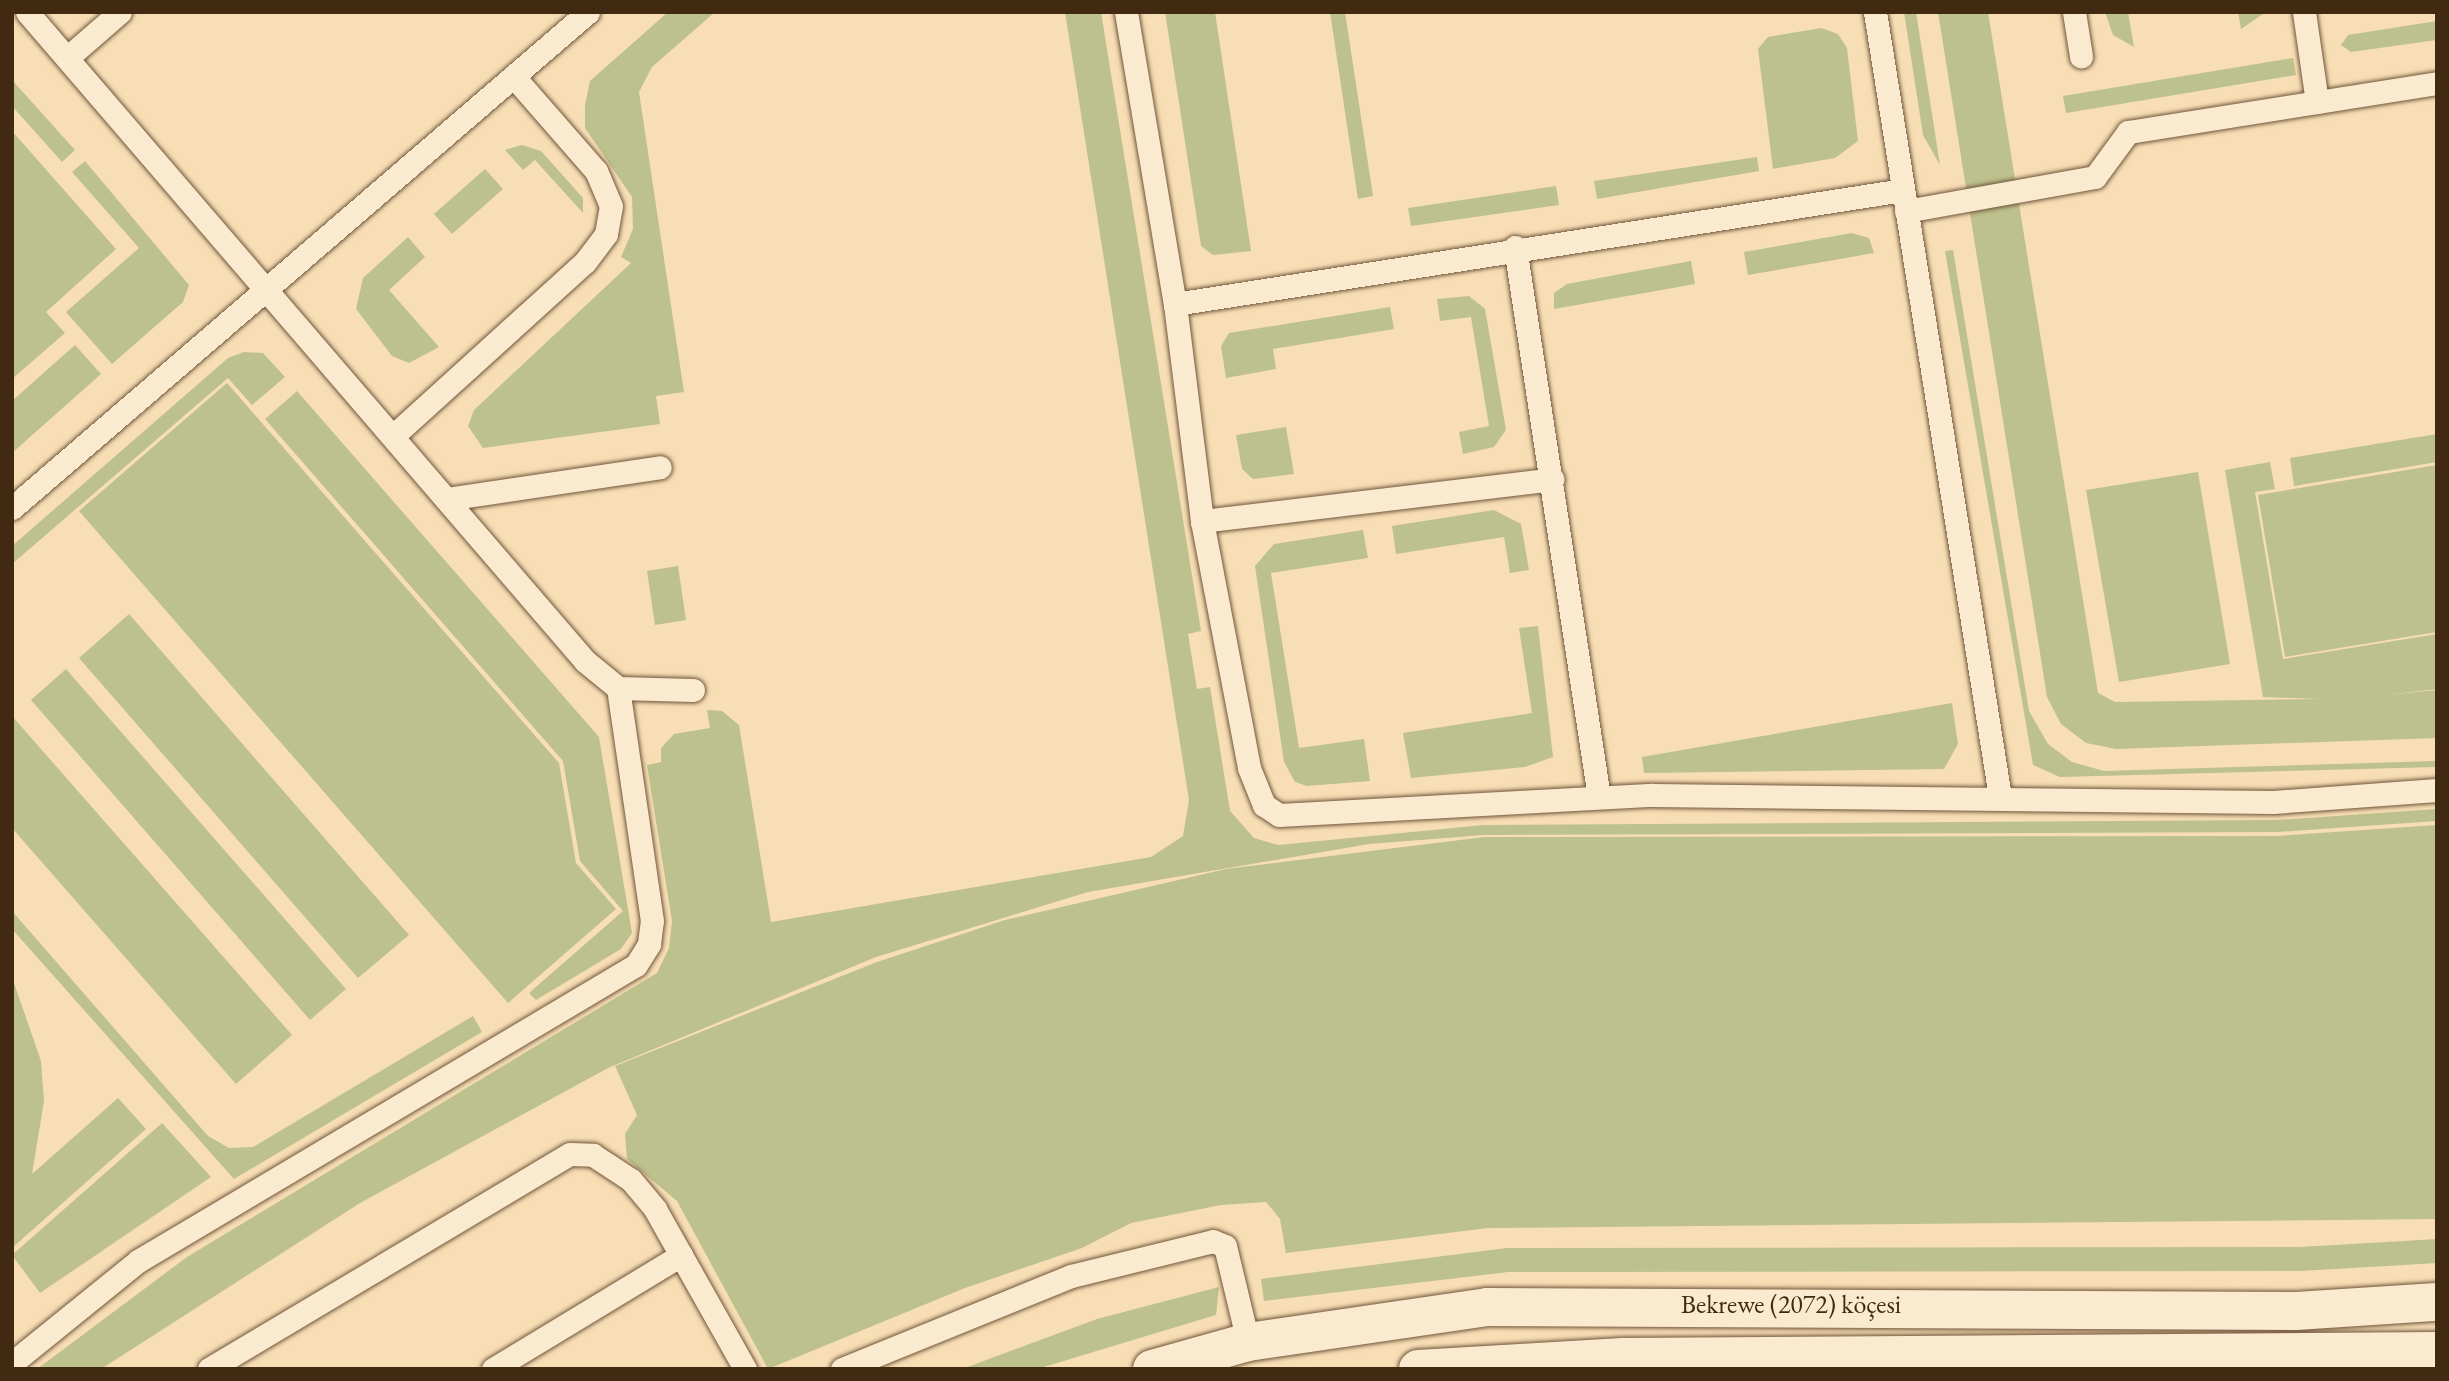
<!DOCTYPE html>
<meta charset="utf-8">
<style>
body{margin:0}
#map{position:relative;width:2449px;height:1381px;overflow:hidden;background:#f8deb5;font-family:"EB Garamond",serif}
div>[style]{position:absolute}
[style*='--x']{left:calc(var(--x)*1px);top:calc(var(--y)*1px);width:calc(var(--w)*1px);rotate:calc(var(--a)*1deg)}
.green>*{inset:0;background:#bdc18d}
.roads{filter:drop-shadow(0 0 2px #70563b) drop-shadow(0 0 2px #70563b)}
.service>*{height:23px;margin:-11.5px;padding:0 11.5px;transform-origin:11.5px;border-radius:11.5px;background:#faeacf}
.secondary>*{height:38px;margin:-19px;padding:0 19px;transform-origin:19px;border-radius:19px;background:#faeacf}
span{translate:-50% -50%;white-space:nowrap;text-align:center;line-height:1.15;-webkit-text-stroke:7px #faeacf;paint-order:stroke}
.street-label{font-size:26px;color:#422912}
.frame{position:absolute;inset:0;border:14px solid #422912;pointer-events:none}
</style>
<div id="map">
<div class="green">
<i style="clip-path:polygon(668px 12px,715px 12px,652px 67px,639px 92px,684px 392px,656px 396px,660px 424px,483px 448px,468px 426px,474px 410px,631px 263px,621px 257px,633px 229px,632px 197px,585px 128px,585px 105px,590px 81px)"></i>
<i style="clip-path:polygon(1065px 12px,1101px 12px,1201px 631px,1188px 634px,1197px 689px,1210px 687px,1230px 811px,1254px 838px,1278px 845px,1484px 825px,2277px 820px,2437px 809px,2437px 821px,2277px 832px,1484px 835px,1369px 844px,1088px 892px,876px 957px,608px 1068px,360px 1203px,101px 1369px,37px 1369px,187px 1257px,657px 973px,669px 948px,672px 921px,647px 765px,661px 762px,661px 748px,674px 734px,710px 728px,707px 710px,722px 711px,739px 725px,771px 922px,1151px 857px,1183px 836px,1189px 800px)"></i>
<i style="clip-path:polygon(1165px 12px,1215px 12px,1251px 251px,1213px 255px,1201px 246px)"></i>
<i style="clip-path:polygon(1330px 12px,1345px 12px,1373px 196px,1358px 199px)"></i>
<i style="clip-path:polygon(1904px 12px,1916px 12px,1940px 165px,1923px 135px)"></i>
<i style="clip-path:polygon(1938px 12px,1988px 12px,2098px 693px,2115px 702px,2319px 699px,2263px 697px,2225px 470px,2270px 462px,2275px 489px,2255px 492px,2283px 659px,2437px 634px,2437px 689px,2386px 695px,2437px 690px,2437px 738px,2116px 749px,2086px 743px,2061px 724px,2047px 697px)"></i>
<i style="clip-path:polygon(2105px 12px,2128px 12px,2134px 47px,2113px 35px)"></i>
<i style="clip-path:polygon(2238px 12px,2266px 12px,2241px 29px)"></i>
<i style="clip-path:polygon(2437px 21px,2437px 40px,2351px 52px,2341px 45px,2348px 35px)"></i>
<i style="clip-path:polygon(1821px 28px,1838px 34px,1847px 48px,1858px 141px,1835px 158px,1773px 169px,1758px 49px,1768px 37px)"></i>
<i style="clip-path:polygon(2293px 58px,2296px 75px,2066px 113px,2063px 96px)"></i>
<i style="clip-path:polygon(12px 80px,75px 150px,62px 162px,12px 106px)"></i>
<i style="clip-path:polygon(12px 131px,116px 249px,46px 312px,65px 333px,12px 379px)"></i>
<i style="clip-path:polygon(522px 145px,541px 151px,583px 198px,583px 213px,535px 160px,523px 170px,505px 150px)"></i>
<i style="clip-path:polygon(1757px 157px,1759px 171px,1597px 199px,1594px 181px)"></i>
<i style="clip-path:polygon(85px 161px,189px 285px,183px 302px,112px 364px,66px 312px,139px 248px,72px 172px)"></i>
<i style="clip-path:polygon(485px 169px,503px 189px,452px 234px,434px 214px)"></i>
<i style="clip-path:polygon(1556px 186px,1559px 205px,1411px 226px,1408px 208px)"></i>
<i style="clip-path:polygon(1852px 233px,1869px 238px,1874px 253px,1748px 275px,1744px 252px)"></i>
<i style="clip-path:polygon(408px 237px,425px 257px,389px 290px,439px 347px,409px 363px,392px 356px,356px 309px,363px 278px)"></i>
<i style="clip-path:polygon(1953px 250px,2029px 711px,2048px 744px,2072px 762px,2104px 771px,2437px 761px,2437px 767px,2060px 777px,2033px 765px,1945px 251px)"></i>
<i style="clip-path:polygon(1691px 261px,1695px 284px,1554px 309px,1554px 293px,1567px 284px)"></i>
<i style="clip-path:polygon(1469px 296px,1485px 309px,1506px 430px,1494px 447px,1463px 454px,1459px 432px,1489px 426px,1471px 317px,1440px 321px,1437px 299px)"></i>
<i style="clip-path:polygon(1390px 307px,1394px 329px,1273px 349px,1276px 369px,1226px 378px,1221px 346px,1229px 333px)"></i>
<i style="clip-path:polygon(75px 345px,101px 374px,12px 453px,12px 401px)"></i>
<i style="clip-path:polygon(244px 352px,263px 353px,285px 377px,252px 405px,228px 378px,12px 564px,12px 546px,228px 358px)"></i>
<i style="clip-path:polygon(227px 383px,559px 763px,576px 863px,616px 909px,508px 1003px,79px 511px)"></i>
<i style="clip-path:polygon(297px 391px,599px 737px,632px 933px,621px 949px,536px 1000px,529px 993px,623px 911px,580px 861px,563px 761px,265px 419px)"></i>
<i style="clip-path:polygon(1286px 427px,1294px 474px,1253px 479px,1242px 469px,1236px 435px)"></i>
<i style="clip-path:polygon(2437px 434px,2437px 462px,2294px 486px,2290px 458px)"></i>
<i style="clip-path:polygon(2437px 465px,2437px 632px,2285px 657px,2258px 495px)"></i>
<i style="clip-path:polygon(2198px 472px,2230px 664px,2119px 682px,2086px 490px)"></i>
<i style="clip-path:polygon(1494px 510px,1521px 524px,1529px 570px,1510px 573px,1504px 537px,1396px 554px,1392px 526px)"></i>
<i style="clip-path:polygon(1363px 530px,1368px 558px,1271px 573px,1299px 748px,1364px 739px,1370px 781px,1307px 786px,1295px 782px,1284px 762px,1255px 566px,1274px 544px)"></i>
<i style="clip-path:polygon(678px 566px,686px 620px,655px 625px,647px 571px)"></i>
<i style="clip-path:polygon(129px 614px,409px 935px,358px 978px,79px 658px)"></i>
<i style="clip-path:polygon(1538px 626px,1553px 757px,1525px 767px,1411px 778px,1403px 733px,1532px 713px,1519px 628px)"></i>
<i style="clip-path:polygon(66px 669px,346px 989px,310px 1020px,31px 700px)"></i>
<i style="clip-path:polygon(1952px 703px,1958px 744px,1944px 769px,1644px 773px,1642px 757px)"></i>
<i style="clip-path:polygon(12px 716px,292px 1035px,236px 1084px,12px 828px)"></i>
<i style="clip-path:polygon(2437px 825px,2437px 1219px,1488px 1228px,1286px 1253px,1280px 1219px,1266px 1202px,1221px 1205px,1131px 1223px,1082px 1248px,965px 1288px,768px 1369px,677px 1201px,627px 1159px,625px 1134px,637px 1115px,615px 1066px,877px 962px,1005px 920px,1226px 869px,1484px 837px,2276px 836px)"></i>
<i style="clip-path:polygon(12px 911px,208px 1136px,229px 1148px,253px 1147px,473px 1016px,482px 1032px,234px 1179px,12px 929px)"></i>
<i style="clip-path:polygon(12px 977px,41px 1061px,44px 1101px,32px 1174px,118px 1098px,146px 1129px,12px 1248px)"></i>
<i style="clip-path:polygon(162px 1123px,211px 1177px,40px 1293px,12px 1255px)"></i>
<i style="clip-path:polygon(2437px 1239px,2437px 1263px,2301px 1271px,1508px 1272px,1264px 1301px,1261px 1279px,1507px 1248px,2300px 1247px)"></i>
<i style="clip-path:polygon(1219px 1287px,1216px 1315px,1037px 1369px,962px 1369px,1097px 1319px)"></i>
</div>
<div class="roads">
<div class="service">
<i style="--x:27;--y:12;--w:856;--a:49.31"></i>
<i style="--x:585;--y:661;--w:43;--a:39.3"></i>
<i style="--x:618;--y:688;--w:75;--a:1.5"></i>
<i style="--x:1126;--y:12;--w:296;--a:80.5"></i>
<i style="--x:1175;--y:304;--w:219;--a:82.9"></i>
<i style="--x:1202;--y:521;--w:251;--a:79.2"></i>
<i style="--x:1249;--y:768;--w:40;--a:68"></i>
<i style="--x:1264;--y:805;--w:18;--a:34"></i>
<i style="--x:1279;--y:815;--w:374;--a:-3.1"></i>
<i style="--x:1652;--y:795;--w:621;--a:0.65"></i>
<i style="--x:2273;--y:802;--w:164;--a:-4.2"></i>
<i style="--x:1875;--y:12;--w:795;--a:80.95"></i>
<i style="--x:2074;--y:12;--w:45;--a:81"></i>
<i style="--x:2304;--y:12;--w:91;--a:81.8"></i>
<i style="--x:67;--y:58;--w:70;--a:-41"></i>
<i style="--x:1906;--y:211;--w:192;--a:-10.2"></i>
<i style="--x:2095;--y:177;--w:56;--a:-53.7"></i>
<i style="--x:2128;--y:132;--w:313;--a:-9"></i>
<i style="--x:1515;--y:247;--w:556;--a:81.32"></i>
<i style="--x:1175;--y:304;--w:737;--a:-8.9"></i>
<i style="--x:393;--y:436;--w:259;--a:-42.2"></i>
<i style="--x:585;--y:262;--w:35;--a:-53"></i>
<i style="--x:606;--y:234;--w:28;--a:-80"></i>
<i style="--x:611;--y:206;--w:38;--a:-113"></i>
<i style="--x:596;--y:171;--w:126;--a:-131.1"></i>
<i style="--x:447;--y:499;--w:215;--a:-8.5"></i>
<i style="--x:12;--y:508;--w:760;--a:-40.73"></i>
<i style="--x:1202;--y:521;--w:353;--a:-6.8"></i>
<i style="--x:12;--y:1363;--w:162;--a:-39"></i>
<i style="--x:138;--y:1261;--w:579;--a:-30.73"></i>
<i style="--x:636;--y:965;--w:25;--a:-58"></i>
<i style="--x:649;--y:944;--w:23;--a:-83"></i>
<i style="--x:652;--y:921;--w:235;--a:-98.3"></i>
<i style="--x:209;--y:1369;--w:420;--a:-30.8"></i>
<i style="--x:570;--y:1154;--w:23;--a:2"></i>
<i style="--x:593;--y:1155;--w:45;--a:33.3"></i>
<i style="--x:631;--y:1180;--w:38;--a:50"></i>
<i style="--x:655;--y:1209;--w:184;--a:60.6"></i>
<i style="--x:493;--y:1369;--w:220;--a:-31.2"></i>
<i style="--x:842;--y:1369;--w:247;--a:-22.1"></i>
<i style="--x:1071;--y:1276;--w:146;--a:-13.8"></i>
<i style="--x:1213;--y:1241;--w:13;--a:23"></i>
<i style="--x:1225;--y:1246;--w:99;--a:76.5"></i>
</div>
<div class="secondary">
<i style="--x:1152;--y:1369;--w:100;--a:-15.7"></i>
<i style="--x:1248;--y:1342;--w:242;--a:-8.3"></i>
<i style="--x:1487;--y:1307;--w:809;--a:0.28"></i>
<i style="--x:2296;--y:1311;--w:141;--a:-3.7"></i>
<i style="--x:1418;--y:1369;--w:205;--a:-3.4"></i>
<i style="--x:1623;--y:1357;--w:814;--a:-0.42"></i>
</div>
</div>
<div class="street-label">
<span style="left:1791px;top:1305px">Bekrewe (2072) köçesi</span>
</div>
<div class="frame"></div>
</div>
